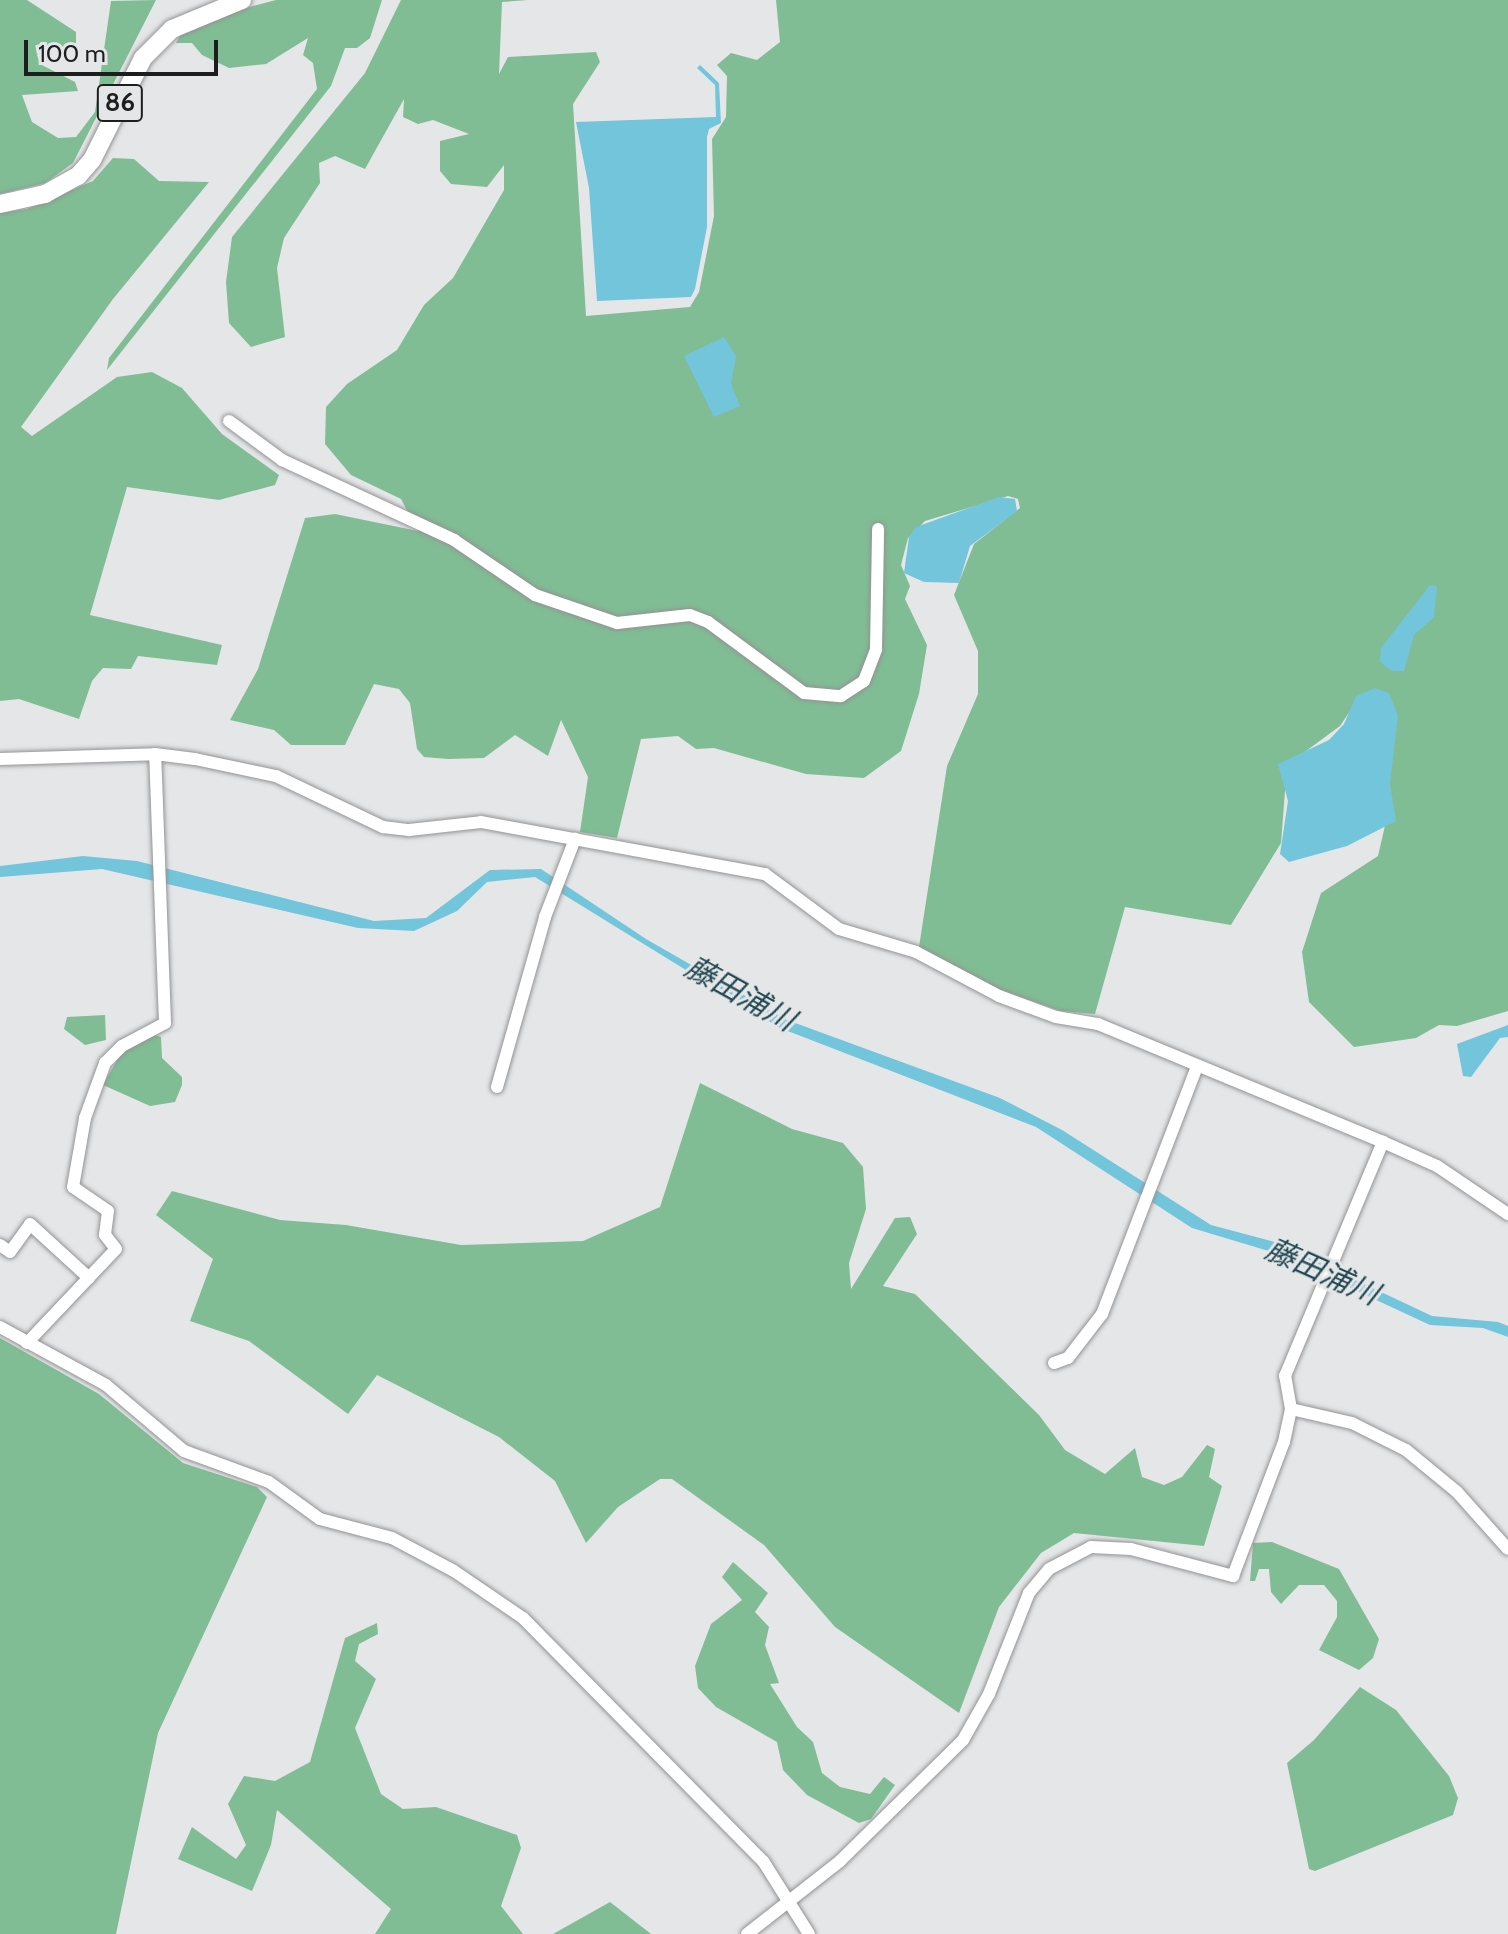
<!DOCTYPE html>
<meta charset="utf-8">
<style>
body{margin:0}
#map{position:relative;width:1508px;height:1934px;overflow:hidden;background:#e5e6e8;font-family:Cabin,"Noto Sans JP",sans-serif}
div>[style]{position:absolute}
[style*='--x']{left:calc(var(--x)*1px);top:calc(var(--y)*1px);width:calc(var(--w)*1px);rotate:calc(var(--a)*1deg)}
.forest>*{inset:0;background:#80bd94}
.water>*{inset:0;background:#72c5db}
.roads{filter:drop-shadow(0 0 2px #929394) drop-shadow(0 0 2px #929394)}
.street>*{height:12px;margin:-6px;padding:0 6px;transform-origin:6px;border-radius:6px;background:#fff}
.primary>*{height:18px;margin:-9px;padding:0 9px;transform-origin:9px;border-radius:9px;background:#fff}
span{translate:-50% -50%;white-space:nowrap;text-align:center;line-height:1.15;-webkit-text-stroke:6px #e5e6e8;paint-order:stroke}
.shield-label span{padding:2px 6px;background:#e5e6e8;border:2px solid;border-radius:6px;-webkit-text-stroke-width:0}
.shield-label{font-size:26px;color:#1d1e1e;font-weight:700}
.water-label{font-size:30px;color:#214751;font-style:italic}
.scale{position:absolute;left:24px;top:40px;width:194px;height:36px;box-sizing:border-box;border:4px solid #1d1e1e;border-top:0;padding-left:10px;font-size:24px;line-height:28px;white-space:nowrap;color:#1d1e1e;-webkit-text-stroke:6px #e5e6e8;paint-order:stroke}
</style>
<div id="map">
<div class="forest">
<i style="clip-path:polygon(0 0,27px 0,76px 32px,76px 47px,60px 52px,42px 44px,37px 55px,40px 64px,75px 82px,78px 91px,22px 95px,32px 122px,58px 138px,76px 137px,95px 112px,111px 1px,156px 0,73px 163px,45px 183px,0 194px)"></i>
<i style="clip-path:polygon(276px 0,382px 0,370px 38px,357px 48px,345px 48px,331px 86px,107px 370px,109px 358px,317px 89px,313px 63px,303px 55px,308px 38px,266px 64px,229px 68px,202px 55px,192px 43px,176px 43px,182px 32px,201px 20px)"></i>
<i style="clip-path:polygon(401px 0,528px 0,502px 2px,499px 74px,508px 57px,596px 52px,600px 62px,573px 104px,586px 316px,690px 307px,699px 292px,714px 216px,712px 139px,726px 117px,727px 76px,717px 65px,731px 53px,757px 60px,780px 42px,776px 0,1508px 0,1508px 1011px,1457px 1026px,1439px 1025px,1416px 1038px,1354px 1047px,1309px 1002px,1302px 952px,1321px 893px,1378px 856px,1387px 817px,1360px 696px,1340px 726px,1287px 765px,1281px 843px,1231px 925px,1125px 907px,1095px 1014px,1061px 1011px,1003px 991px,919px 947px,947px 766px,978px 694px,978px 651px,954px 595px,974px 544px,1020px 508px,1018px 499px,1008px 496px,925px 521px,908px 538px,901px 565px,910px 586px,905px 599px,927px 645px,919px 694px,901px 751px,864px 778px,806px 774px,714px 748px,696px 749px,678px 736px,641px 739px,617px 838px,580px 832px,588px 777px,561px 720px,548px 756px,515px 735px,484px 758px,448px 759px,424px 757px,417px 749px,410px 703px,399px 689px,374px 684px,345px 745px,291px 745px,274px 730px,230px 720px,258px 669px,305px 518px,335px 514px,418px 531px,401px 499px,351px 475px,325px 444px,326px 407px,347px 384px,397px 350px,424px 305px,453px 278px,504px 190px,504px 165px,487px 187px,451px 184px,440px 171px,440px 141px,469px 134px,433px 120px,418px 124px,403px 117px,404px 99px,365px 169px,335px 156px,319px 163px,320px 183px,284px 238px,277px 268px,285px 337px,251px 347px,229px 323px,226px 282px,232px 237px,365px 73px)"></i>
<i style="clip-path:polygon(113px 158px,134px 159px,159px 181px,209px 182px,113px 299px,21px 427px,32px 436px,117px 377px,152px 372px,182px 388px,222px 434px,279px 475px,275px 485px,219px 500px,127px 487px,90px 615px,222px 645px,217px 665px,138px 656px,131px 669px,103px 668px,92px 681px,79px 719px,19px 699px,0 701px,0 213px,27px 209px,93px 181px)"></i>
<i style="clip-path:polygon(105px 1015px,106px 1040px,85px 1045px,64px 1029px,67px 1017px)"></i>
<i style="clip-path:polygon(152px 1034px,161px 1037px,162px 1058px,182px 1077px,182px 1085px,175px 1102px,150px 1106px,103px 1085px,121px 1053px)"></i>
<i style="clip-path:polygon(700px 1083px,792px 1129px,843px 1143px,863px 1167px,866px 1209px,849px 1263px,851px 1289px,895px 1218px,910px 1217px,917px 1234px,883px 1286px,915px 1294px,1039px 1415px,1065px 1450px,1105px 1474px,1135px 1448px,1142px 1477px,1164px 1485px,1182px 1477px,1207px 1445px,1215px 1449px,1209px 1477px,1222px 1486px,1204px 1546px,1074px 1533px,1041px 1553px,999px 1607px,959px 1713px,835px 1627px,764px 1545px,672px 1479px,660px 1479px,618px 1507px,586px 1543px,555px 1481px,499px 1437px,377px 1375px,348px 1414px,249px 1341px,190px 1321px,213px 1259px,156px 1215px,172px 1191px,280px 1220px,346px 1225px,461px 1245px,583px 1241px,660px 1207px)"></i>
<i style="clip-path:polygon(0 1338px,99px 1394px,183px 1463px,257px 1487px,267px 1497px,158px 1733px,116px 1934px,0 1934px)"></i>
<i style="clip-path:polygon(1272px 1542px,1339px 1569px,1379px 1639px,1373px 1658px,1359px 1670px,1319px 1650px,1337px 1617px,1337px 1601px,1324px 1585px,1299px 1585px,1281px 1604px,1271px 1592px,1269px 1569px,1259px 1569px,1255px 1581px,1250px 1581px,1253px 1543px)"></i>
<i style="clip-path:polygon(733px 1562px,768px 1593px,755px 1612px,769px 1627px,765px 1645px,779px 1683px,770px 1684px,797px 1727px,813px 1742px,822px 1773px,840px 1787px,870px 1794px,884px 1777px,895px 1785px,871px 1819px,859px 1823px,807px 1795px,783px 1770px,777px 1742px,716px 1707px,698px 1688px,695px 1666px,711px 1624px,742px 1600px,722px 1577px)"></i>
<i style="clip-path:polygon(377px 1623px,378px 1634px,359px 1644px,355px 1661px,376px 1679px,355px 1728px,381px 1794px,403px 1809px,436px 1807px,517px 1835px,521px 1848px,501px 1906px,523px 1934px,375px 1934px,391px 1909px,277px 1810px,271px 1845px,252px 1891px,178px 1859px,192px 1827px,236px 1859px,246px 1845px,228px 1804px,244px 1776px,275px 1781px,310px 1762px,345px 1638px)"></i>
<i style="clip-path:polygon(1360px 1687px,1396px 1710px,1449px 1776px,1458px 1798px,1453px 1815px,1315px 1871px,1309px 1869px,1287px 1763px,1314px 1740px)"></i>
<i style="clip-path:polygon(610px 1902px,651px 1934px,553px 1934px)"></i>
</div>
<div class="water">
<i style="clip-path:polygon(700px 65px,719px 83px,721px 123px,709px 129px,707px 137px,707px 227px,695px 289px,691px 297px,597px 301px,589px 188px,576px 122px,716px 117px,715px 85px,697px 68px)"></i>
<i style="clip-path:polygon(724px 337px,736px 356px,731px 384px,740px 406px,714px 417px,684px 356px)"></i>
<i style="clip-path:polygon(999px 497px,1015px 499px,1017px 511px,970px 546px,959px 583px,924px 582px,904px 573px,909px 537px,916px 527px)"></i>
<i style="clip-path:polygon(1430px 585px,1437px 586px,1434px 617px,1414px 635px,1404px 671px,1392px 671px,1380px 662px,1381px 648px)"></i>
<i style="clip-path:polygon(1375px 688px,1389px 693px,1398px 716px,1390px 784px,1396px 821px,1347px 846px,1289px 862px,1280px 854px,1288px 801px,1278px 764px,1329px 740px,1344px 724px,1356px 696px)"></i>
<i style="clip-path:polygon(83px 856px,137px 861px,374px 921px,426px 918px,490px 870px,541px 869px,646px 939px,787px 1020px,1000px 1098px,1062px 1130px,1211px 1225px,1275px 1242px,1432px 1316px,1498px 1322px,1508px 1326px,1508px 1337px,1483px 1328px,1430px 1325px,1275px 1253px,1192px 1228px,1036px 1127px,780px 1028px,535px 877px,487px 882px,457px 911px,414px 931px,358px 928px,102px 869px,0 877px,0 866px)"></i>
<i style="clip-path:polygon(1508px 1025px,1508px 1037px,1500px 1038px,1471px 1077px,1463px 1076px,1457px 1044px)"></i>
</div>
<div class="roads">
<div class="street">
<i style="--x:229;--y:421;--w:66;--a:36.3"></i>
<i style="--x:282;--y:460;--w:190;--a:24.9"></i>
<i style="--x:454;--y:540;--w:98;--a:34.2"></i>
<i style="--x:535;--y:595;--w:87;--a:18.9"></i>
<i style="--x:617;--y:623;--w:73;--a:-6.3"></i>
<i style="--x:690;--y:615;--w:19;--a:21"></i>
<i style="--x:708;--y:622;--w:119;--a:36.5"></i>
<i style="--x:804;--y:693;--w:37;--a:5"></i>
<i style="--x:841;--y:696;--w:27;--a:-33"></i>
<i style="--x:864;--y:681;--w:34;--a:-69"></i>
<i style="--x:876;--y:649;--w:120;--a:-89"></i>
<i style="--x:0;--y:759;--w:155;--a:-1.8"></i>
<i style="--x:155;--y:754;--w:40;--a:7.1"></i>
<i style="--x:195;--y:759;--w:83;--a:11.9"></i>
<i style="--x:276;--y:776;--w:119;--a:25.5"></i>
<i style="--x:383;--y:827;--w:26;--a:7"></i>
<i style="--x:409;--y:830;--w:72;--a:-6.3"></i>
<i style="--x:481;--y:822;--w:289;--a:10.4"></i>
<i style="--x:765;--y:874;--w:92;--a:36.6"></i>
<i style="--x:839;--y:929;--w:80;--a:16.6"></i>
<i style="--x:916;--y:952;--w:94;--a:27.9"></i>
<i style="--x:999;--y:996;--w:61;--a:20.2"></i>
<i style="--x:1056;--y:1017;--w:43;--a:9.5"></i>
<i style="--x:1098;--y:1024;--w:308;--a:22.5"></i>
<i style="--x:1383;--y:1142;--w:59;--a:24"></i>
<i style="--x:1437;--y:1166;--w:86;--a:34.1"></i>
<i style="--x:497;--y:1087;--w:177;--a:-74.2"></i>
<i style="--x:545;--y:917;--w:84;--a:-69"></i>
<i style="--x:0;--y:1245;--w:12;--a:35"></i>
<i style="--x:10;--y:1252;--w:34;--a:-54"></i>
<i style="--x:30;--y:1224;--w:80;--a:42.5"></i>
<i style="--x:0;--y:1327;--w:121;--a:28.7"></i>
<i style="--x:106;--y:1385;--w:102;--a:40.2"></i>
<i style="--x:184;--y:1451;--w:90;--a:20"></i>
<i style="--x:269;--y:1482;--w:63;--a:36"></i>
<i style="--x:320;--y:1519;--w:74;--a:14.8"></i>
<i style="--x:392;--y:1538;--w:70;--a:28"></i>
<i style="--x:454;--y:1571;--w:83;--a:34.3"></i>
<i style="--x:523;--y:1618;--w:342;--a:45.4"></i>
<i style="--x:763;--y:1861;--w:86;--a:57.8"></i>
<i style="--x:27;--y:1343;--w:129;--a:-46.6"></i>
<i style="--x:116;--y:1249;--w:18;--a:-128"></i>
<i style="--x:105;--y:1235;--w:24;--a:-83"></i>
<i style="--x:108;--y:1211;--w:42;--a:-145.6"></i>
<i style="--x:73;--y:1187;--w:70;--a:-80.1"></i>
<i style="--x:85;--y:1118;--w:59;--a:-70"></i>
<i style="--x:105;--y:1063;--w:24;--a:-45"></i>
<i style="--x:122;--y:1046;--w:49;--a:-28.1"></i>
<i style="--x:165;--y:1023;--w:269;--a:-92.1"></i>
<i style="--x:1054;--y:1363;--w:15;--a:-20"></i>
<i style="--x:1068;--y:1358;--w:56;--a:-52.3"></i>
<i style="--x:1102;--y:1314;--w:266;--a:-69"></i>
<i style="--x:1291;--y:1409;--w:63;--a:12.9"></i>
<i style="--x:1352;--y:1423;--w:60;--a:26.6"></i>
<i style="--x:1406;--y:1450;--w:66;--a:39.5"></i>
<i style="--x:1457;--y:1492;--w:76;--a:48.2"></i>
<i style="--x:747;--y:1934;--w:118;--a:-38.1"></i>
<i style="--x:840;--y:1861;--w:173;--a:-44.5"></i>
<i style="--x:963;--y:1740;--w:53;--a:-60.5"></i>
<i style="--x:989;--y:1694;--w:109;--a:-68.4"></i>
<i style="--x:1029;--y:1593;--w:31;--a:-50"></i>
<i style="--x:1049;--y:1569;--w:47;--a:-27.6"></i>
<i style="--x:1091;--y:1547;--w:40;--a:2.9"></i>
<i style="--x:1131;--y:1549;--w:106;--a:14.8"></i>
<i style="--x:1233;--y:1576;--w:143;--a:-69.2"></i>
<i style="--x:1284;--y:1442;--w:34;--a:-78"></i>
<i style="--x:1291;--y:1409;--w:34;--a:-100"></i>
<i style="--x:1285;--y:1376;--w:254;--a:-67.3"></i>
</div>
<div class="primary">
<i style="--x:0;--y:204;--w:46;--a:-12.5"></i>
<i style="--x:45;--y:194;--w:38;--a:-29"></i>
<i style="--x:78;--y:176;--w:21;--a:-49"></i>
<i style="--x:92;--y:160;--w:114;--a:-63.4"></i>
<i style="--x:143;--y:58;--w:41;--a:-45"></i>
<i style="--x:172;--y:29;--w:76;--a:-22.5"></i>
</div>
</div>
<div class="shield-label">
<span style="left:120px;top:103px">86</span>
</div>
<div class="water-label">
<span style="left:740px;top:994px;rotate:29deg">藤田浦川</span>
<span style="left:1322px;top:1272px;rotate:24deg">藤田浦川</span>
</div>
<div class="scale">100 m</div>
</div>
